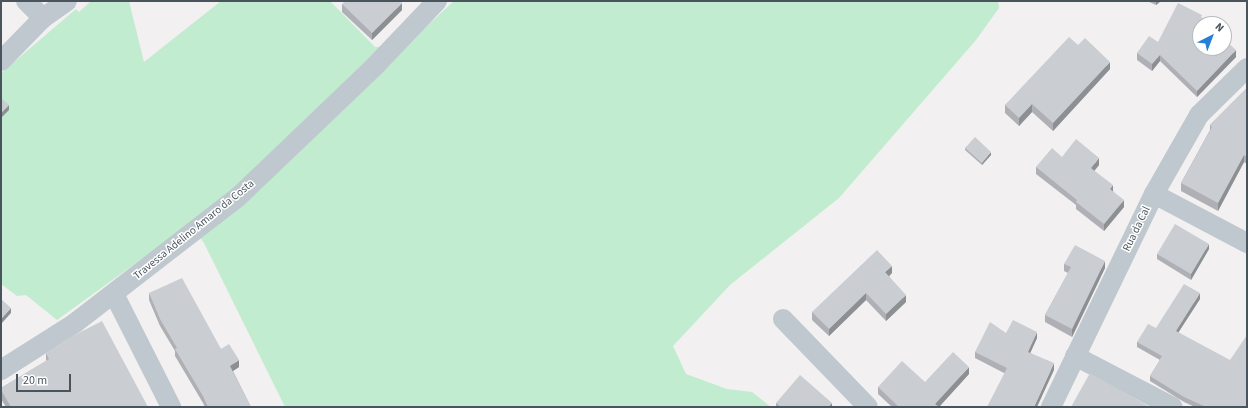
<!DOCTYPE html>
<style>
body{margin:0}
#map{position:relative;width:1248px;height:408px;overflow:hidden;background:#f2f0f0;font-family:"Source Sans 3",sans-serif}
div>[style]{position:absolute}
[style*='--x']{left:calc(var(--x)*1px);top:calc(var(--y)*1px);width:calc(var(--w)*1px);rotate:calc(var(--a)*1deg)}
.green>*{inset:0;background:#c2eccf}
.street>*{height:20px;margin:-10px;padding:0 10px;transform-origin:10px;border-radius:10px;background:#bfc8ce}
.wall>*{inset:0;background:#aeb0b5}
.shaded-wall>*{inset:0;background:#8d9093}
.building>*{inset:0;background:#cacdd2}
span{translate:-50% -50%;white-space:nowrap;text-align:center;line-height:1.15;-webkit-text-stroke:3px #fff;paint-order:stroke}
.street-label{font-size:11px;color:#49545c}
.frame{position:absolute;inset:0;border:2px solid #49545c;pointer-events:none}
.north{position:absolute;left:1192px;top:16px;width:40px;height:40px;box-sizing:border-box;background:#fff;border:1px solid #b6bbbe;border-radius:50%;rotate:42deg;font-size:11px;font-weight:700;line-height:16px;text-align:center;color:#49545c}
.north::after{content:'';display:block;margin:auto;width:14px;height:18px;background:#267fd7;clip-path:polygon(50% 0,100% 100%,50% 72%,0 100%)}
.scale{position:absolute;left:16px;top:374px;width:55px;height:18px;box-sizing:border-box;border:2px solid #49545c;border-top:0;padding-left:5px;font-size:12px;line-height:14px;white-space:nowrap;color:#49545c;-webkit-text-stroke:3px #fff;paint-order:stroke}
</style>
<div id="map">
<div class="green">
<i style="clip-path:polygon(91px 1px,129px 1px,144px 62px,221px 1px,330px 1px,375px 47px,406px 45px,454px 1px,998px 1px,999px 8px,976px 40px,839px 198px,730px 285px,673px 346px,686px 374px,727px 389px,752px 392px,771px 407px,285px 407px,204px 243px,190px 224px,57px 320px,26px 295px,17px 296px,1px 284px,1px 73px,76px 9px,79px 12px)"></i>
</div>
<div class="street">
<i style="--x:26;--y:1;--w:24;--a:45"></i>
<i style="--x:1;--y:61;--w:60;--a:-45.7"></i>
<i style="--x:43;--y:18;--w:29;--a:-35"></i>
<i style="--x:1154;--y:194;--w:105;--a:27.8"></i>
<i style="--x:114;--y:294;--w:127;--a:63.2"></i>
<i style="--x:783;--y:319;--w:122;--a:46"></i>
<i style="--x:1075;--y:356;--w:110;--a:27.5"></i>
<i style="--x:1;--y:370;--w:88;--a:-32.4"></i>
<i style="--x:75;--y:323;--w:206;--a:-37.7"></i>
<i style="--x:238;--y:197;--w:190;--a:-43.7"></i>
<i style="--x:375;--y:66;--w:90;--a:-46.4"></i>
<i style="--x:1051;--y:407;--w:237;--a:-64.2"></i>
<i style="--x:1154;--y:194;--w:91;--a:-60.3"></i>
<i style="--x:1199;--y:115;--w:67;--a:-44.4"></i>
</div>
<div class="wall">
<i style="clip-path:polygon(1147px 1px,1161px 1px,1156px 5px)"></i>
<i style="clip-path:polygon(342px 4px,402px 10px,372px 40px,342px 12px)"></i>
<i style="clip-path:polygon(1202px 18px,1236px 57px,1197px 97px,1160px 61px,1152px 71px,1137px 60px,1137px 53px,1158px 42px)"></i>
<i style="clip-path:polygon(1078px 45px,1110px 69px,1053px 131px,1032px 112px,1019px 126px,1005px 113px,1005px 105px)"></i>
<i style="clip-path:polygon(1247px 88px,1247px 164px,1244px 162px,1218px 211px,1181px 191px,1181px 183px,1210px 130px,1210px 125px)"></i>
<i style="clip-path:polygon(965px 148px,991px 155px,982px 165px,965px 150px)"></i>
<i style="clip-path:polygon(1062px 157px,1099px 165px,1094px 171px,1113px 191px,1124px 207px,1104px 231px,1076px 209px,1076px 205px,1036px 174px,1036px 167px)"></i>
<i style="clip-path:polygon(1209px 249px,1191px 280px,1157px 259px,1157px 254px)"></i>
<i style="clip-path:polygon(1064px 264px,1105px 268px,1072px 337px,1045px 322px,1045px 315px,1068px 273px,1064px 271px)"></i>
<i style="clip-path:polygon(892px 273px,889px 276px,906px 302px,886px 321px,866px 300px,829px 336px,812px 320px,812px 312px)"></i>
<i style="clip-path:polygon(149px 293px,221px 349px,239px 367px,233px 371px,251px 407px,205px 407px,203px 403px,175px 356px,175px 351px,160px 326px,149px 300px)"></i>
<i style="clip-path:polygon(1200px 299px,1178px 333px,1247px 407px,1195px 407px,1184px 402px,1150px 381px,1150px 376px,1160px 360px,1137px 347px,1137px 342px,1156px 328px)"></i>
<i style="clip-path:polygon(1006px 333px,1037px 338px,1030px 353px,1054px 370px,1004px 373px,975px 358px,975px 352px)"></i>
<i style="clip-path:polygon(46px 353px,148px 407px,6px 407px,1px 399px,1px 388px,46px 361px)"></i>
<i style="clip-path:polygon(969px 374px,939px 407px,892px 407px,878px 394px,878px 387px,925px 382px)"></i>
<i style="clip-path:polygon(776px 403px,832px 407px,776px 407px)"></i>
</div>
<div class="shaded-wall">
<i style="clip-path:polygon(1156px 1px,1161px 1px,1156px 5px)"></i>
<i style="clip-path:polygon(402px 3px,402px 10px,372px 40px,372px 33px)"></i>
<i style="clip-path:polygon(1236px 50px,1236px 57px,1197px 97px,1197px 91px)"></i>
<i style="clip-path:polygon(1160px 55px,1160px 61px,1152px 71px,1152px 64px)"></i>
<i style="clip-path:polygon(1110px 62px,1110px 69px,1053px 131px,1053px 123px)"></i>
<i style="clip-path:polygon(1032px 104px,1032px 112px,1019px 126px,1019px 118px)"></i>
<i style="clip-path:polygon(9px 105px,9px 110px,1px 118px,1px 113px)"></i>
<i style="clip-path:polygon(991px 152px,991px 155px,982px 165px,982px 163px)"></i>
<i style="clip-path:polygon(1244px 155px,1244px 162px,1218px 211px,1218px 203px)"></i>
<i style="clip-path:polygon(1099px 158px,1099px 165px,1091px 175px,1091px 168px)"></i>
<i style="clip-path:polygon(1113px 185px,1113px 192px,1110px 189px)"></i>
<i style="clip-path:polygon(1124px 200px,1124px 207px,1104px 231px,1104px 224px)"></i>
<i style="clip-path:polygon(1209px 244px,1209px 249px,1191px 280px,1191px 274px)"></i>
<i style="clip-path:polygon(1105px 261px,1105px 268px,1072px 337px,1072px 329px)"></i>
<i style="clip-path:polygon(892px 266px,892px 273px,885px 280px,885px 272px)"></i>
<i style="clip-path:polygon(866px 293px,866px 300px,829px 336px,829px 329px)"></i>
<i style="clip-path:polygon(1200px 293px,1200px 299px,1176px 336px,1176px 331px)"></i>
<i style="clip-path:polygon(906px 295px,906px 302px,886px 321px,886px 314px)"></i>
<i style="clip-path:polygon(11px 308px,11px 313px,1px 324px,1px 319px)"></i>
<i style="clip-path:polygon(1037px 332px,1037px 338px,1028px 358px,1028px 352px)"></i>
<i style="clip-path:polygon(239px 360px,239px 367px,230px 373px,230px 366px)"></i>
<i style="clip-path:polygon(1054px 363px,1054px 370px,1037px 407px,1034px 407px)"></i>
<i style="clip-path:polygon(969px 367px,969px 374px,939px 407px,935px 404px)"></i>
<i style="clip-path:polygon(832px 403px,832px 407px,828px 407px)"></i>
</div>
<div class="building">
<i style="clip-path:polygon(345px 1px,400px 1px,402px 3px,372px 33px,342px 4px)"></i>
<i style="clip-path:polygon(1178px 3px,1202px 15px,1201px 17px,1208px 24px,1200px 24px,1200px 48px,1224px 48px,1224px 39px,1236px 50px,1197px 91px,1160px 55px,1152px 64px,1137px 53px,1149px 36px,1158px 42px)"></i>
<i style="clip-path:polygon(1069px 37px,1078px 45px,1085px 38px,1110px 62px,1053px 123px,1032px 104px,1019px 118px,1005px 105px)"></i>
<i style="clip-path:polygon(1247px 88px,1247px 157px,1244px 155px,1218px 203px,1181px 183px,1212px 127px,1210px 125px)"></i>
<i style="clip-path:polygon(1px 98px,9px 105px,1px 113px)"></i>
<i style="clip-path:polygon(975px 137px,991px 152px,982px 163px,965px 148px)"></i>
<i style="clip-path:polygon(1076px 139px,1099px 158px,1091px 168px,1113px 185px,1110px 189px,1124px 200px,1104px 224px,1076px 202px,1077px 200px,1036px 167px,1052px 148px,1062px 157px)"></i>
<i style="clip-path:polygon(1175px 224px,1209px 244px,1191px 274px,1157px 254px)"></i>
<i style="clip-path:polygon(1075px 245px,1105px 261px,1072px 329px,1045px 315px,1071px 267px,1064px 264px)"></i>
<i style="clip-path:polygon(877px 250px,892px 266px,885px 272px,906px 295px,886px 314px,866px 293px,829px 329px,812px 312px)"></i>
<i style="clip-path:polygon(182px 278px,221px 349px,229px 344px,239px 360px,230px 366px,251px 407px,208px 407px,203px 396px,175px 349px,177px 348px,160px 319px,149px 293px)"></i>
<i style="clip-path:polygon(1184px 284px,1200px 293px,1176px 331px,1230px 360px,1247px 335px,1247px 407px,1206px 407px,1184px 397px,1150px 376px,1162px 356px,1137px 342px,1148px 324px,1156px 328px)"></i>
<i style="clip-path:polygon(1px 299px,11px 308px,1px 319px)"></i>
<i style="clip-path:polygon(1013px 320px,1037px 332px,1028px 352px,1054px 363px,1034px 407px,987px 407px,1007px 368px,975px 352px,990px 322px,1006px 333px)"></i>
<i style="clip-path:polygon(102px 321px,148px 407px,11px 407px,1px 390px,1px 388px,49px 359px,46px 353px,67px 339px)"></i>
<i style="clip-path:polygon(953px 352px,969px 367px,935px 404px,939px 407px,899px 407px,878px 387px,902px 361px,925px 382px)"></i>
<i style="clip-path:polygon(1090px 373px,1150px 407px,1071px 407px)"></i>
<i style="clip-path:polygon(800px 375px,832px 403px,828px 407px,781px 407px,776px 403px)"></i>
</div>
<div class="street-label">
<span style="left:1137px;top:229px;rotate:-64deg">Rua da Cal</span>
<span style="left:194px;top:230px;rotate:-39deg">Travessa Adelino Amaro da Costa</span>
</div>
<div class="frame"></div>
<div class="north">N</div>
<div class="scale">20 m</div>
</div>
